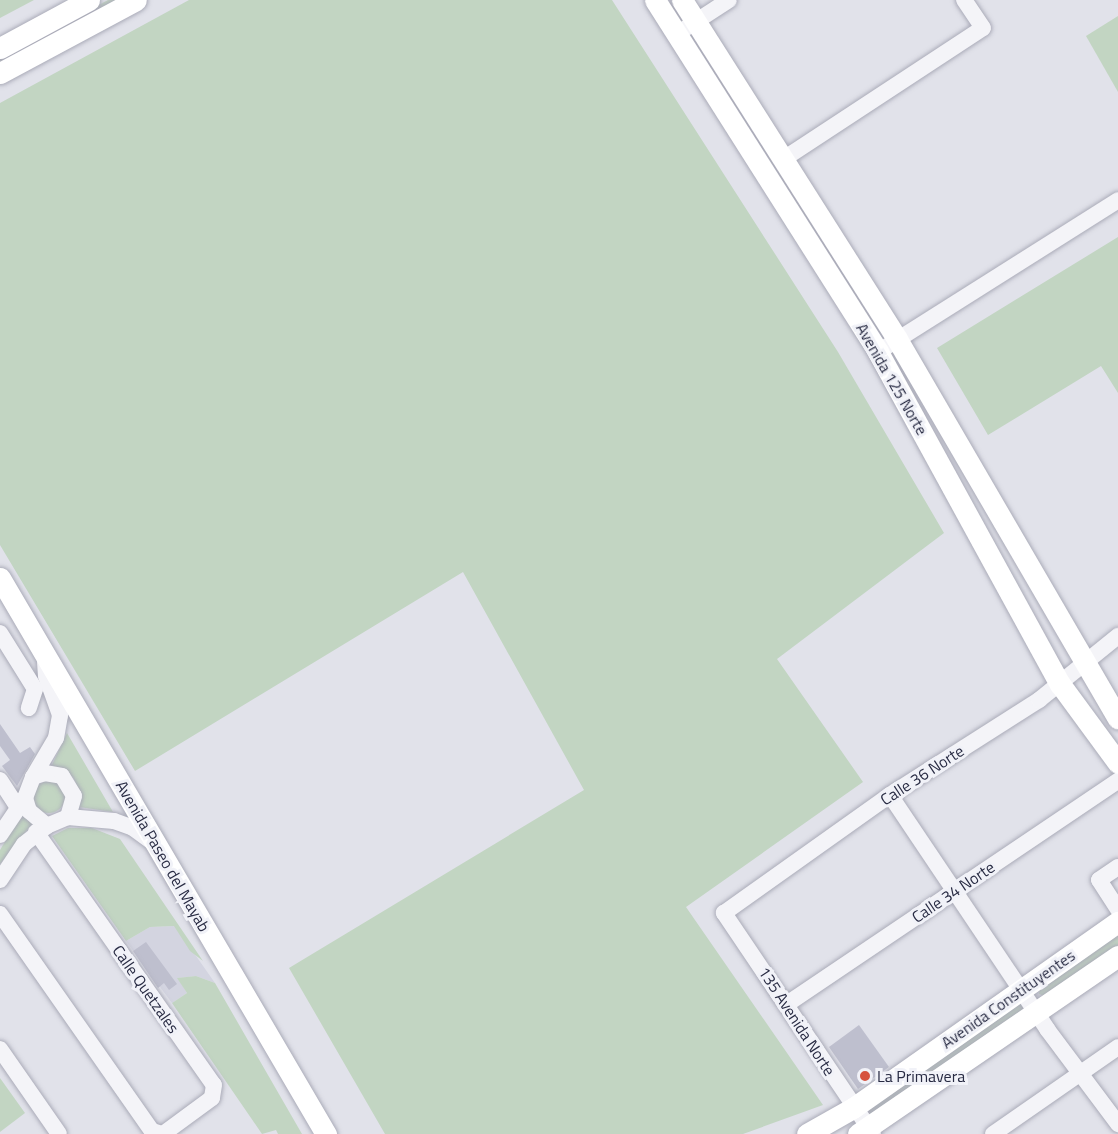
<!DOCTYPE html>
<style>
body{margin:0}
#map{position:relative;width:1118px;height:1134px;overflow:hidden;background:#e1e2ea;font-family:"Titillium Web",sans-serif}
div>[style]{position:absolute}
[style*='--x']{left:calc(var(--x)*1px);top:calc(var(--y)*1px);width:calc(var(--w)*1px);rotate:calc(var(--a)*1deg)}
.built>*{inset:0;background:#d3d4e0}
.green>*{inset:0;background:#c2d5c2}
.round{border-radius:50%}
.building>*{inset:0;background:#bebfce}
.roads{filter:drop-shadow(0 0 2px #aaabb8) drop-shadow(0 0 2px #aaabb8)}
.minor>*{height:16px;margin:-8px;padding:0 8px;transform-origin:8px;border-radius:8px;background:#f4f4f8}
.major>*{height:21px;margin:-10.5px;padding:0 10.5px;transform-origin:10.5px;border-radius:10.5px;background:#fff}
.dots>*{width:16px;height:16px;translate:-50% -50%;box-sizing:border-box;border:3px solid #f1f2f8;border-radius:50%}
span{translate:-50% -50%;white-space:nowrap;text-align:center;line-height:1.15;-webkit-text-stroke:6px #f1f2f8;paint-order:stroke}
.street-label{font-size:16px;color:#282b43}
.poi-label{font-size:16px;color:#282b43}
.left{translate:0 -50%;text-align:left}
</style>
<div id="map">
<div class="built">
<i style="clip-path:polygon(175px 926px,215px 983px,196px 976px,178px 978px,187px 993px,172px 1003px,126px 941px,150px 927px)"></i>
</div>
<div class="green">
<i style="clip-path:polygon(0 0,34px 0,0 18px)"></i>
<i style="clip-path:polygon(108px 0,118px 0,0 64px,0 58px)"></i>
<i style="clip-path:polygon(189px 0,612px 0,838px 352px,944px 533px,777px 659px,863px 782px,686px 907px,823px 1105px,743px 1134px,385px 1134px,289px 968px,584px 790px,463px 572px,135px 771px,0 545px,0 103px)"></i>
<i style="clip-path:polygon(1118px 16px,1118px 92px,1086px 36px)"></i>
<i style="clip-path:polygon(1118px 237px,1118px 393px,1101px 366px,988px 435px,937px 348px)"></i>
<i style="clip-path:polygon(67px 733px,113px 812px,79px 807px,78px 788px,73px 777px,52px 765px)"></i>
<i class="round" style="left:33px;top:781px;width:32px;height:32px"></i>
<i style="clip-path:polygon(22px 813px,32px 824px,0 864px,0 850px)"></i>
<i style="clip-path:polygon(68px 828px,92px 828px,120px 839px,203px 961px,190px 951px,174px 926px,150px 927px,126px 941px,52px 836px)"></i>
<i style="clip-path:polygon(1118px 934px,1118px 945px,1045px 996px,1039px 994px,1040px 987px)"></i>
<i style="clip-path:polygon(196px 976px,215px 983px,302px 1134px,278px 1134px,276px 1130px,262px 1134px,172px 1003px,187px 993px,177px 978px)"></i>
<i style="clip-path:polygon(1019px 1002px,1025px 1010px,870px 1114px,868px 1110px)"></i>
<i style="clip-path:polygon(0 1078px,25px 1113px,0 1132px)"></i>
</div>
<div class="building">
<i style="clip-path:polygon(0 724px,20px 753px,30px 747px,35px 754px,17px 786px,2px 766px,10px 760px,0 746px)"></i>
<i style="clip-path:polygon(146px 942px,177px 984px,169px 990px,164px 983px,158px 988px,133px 951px)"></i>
<i style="clip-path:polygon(859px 1025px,889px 1067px,858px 1089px,829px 1047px)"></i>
</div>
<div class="roads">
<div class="minor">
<i style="--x:686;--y:28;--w:51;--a:-33.1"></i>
<i style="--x:782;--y:160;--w:240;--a:-33.3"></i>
<i style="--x:983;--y:28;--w:34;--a:-124"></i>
<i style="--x:878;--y:352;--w:284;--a:-32.3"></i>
<i style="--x:0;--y:633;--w:66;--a:58"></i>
<i style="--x:35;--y:689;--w:20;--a:108"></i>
<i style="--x:45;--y:773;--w:17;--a:10"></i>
<i style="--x:62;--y:776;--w:23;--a:59"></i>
<i style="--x:74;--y:796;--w:22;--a:106"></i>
<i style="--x:68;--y:817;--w:23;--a:157"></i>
<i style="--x:47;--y:826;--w:23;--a:-140"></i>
<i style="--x:29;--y:811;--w:14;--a:-107"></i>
<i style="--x:25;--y:798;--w:22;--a:-69"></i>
<i style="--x:33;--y:777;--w:13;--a:-18"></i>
<i style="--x:33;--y:777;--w:45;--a:-59.5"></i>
<i style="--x:56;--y:738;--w:23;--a:-80"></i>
<i style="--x:60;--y:715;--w:41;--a:-109.7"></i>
<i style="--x:46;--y:676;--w:15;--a:-94"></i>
<i style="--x:0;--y:780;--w:31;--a:57"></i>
<i style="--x:890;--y:795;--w:282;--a:56.1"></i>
<i style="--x:1047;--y:1029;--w:119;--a:53.2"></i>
<i style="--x:68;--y:817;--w:46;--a:5"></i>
<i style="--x:114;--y:821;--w:20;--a:20"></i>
<i style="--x:133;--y:828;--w:22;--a:36"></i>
<i style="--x:36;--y:832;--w:309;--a:54.9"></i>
<i style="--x:214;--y:1085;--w:13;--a:99"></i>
<i style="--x:212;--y:1098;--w:61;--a:143.7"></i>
<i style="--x:0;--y:835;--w:45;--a:-56"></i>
<i style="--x:1118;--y:867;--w:23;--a:146"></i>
<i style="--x:1099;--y:880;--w:35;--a:57"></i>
<i style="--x:0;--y:880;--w:43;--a:-56.3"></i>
<i style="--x:24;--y:844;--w:28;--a:-38"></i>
<i style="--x:0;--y:914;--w:265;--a:55"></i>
<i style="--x:152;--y:1131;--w:10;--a:17"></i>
<i style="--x:787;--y:1004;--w:399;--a:-34"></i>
<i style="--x:0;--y:1049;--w:103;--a:55.2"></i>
<i style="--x:873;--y:1134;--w:267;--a:-124"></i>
<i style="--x:724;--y:913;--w:204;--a:-35.4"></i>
<i style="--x:890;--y:795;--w:177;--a:-32.5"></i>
<i style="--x:1039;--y:700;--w:102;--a:-39"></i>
<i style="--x:993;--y:1134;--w:152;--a:-34.8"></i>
</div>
<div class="major">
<i style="--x:655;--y:0;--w:417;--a:57.6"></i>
<i style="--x:878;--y:352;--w:379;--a:61.3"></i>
<i style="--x:1060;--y:684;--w:98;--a:53.7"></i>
<i style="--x:682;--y:0;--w:401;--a:57.6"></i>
<i style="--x:897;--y:339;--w:439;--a:59.8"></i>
<i style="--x:0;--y:48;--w:101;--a:-28.3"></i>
<i style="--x:0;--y:73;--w:154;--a:-28.2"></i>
<i style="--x:0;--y:578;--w:645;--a:59.62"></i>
<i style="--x:807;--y:1134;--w:53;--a:-29.5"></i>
<i style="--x:853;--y:1108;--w:324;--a:-35.1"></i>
<i style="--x:858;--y:1134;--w:315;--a:-34.4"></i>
</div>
</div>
<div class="dots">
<i style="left:865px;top:1076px;background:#d6523f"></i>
</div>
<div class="street-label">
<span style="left:892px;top:379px;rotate:60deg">Avenida 125 Norte</span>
<span style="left:922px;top:775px;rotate:-33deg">Calle 36 Norte</span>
<span style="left:163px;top:856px;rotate:60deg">Avenida Paseo del Mayab</span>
<span style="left:953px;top:892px;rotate:-34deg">Calle 34 Norte</span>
<span style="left:146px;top:989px;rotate:55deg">Calle Quetzales</span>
<span style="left:1008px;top:999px;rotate:-35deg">Avenida Constituyentes</span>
<span style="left:797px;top:1021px;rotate:57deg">135 Avenida Norte</span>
</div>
<div class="poi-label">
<span class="left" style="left:877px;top:1076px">La Primavera</span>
</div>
</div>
